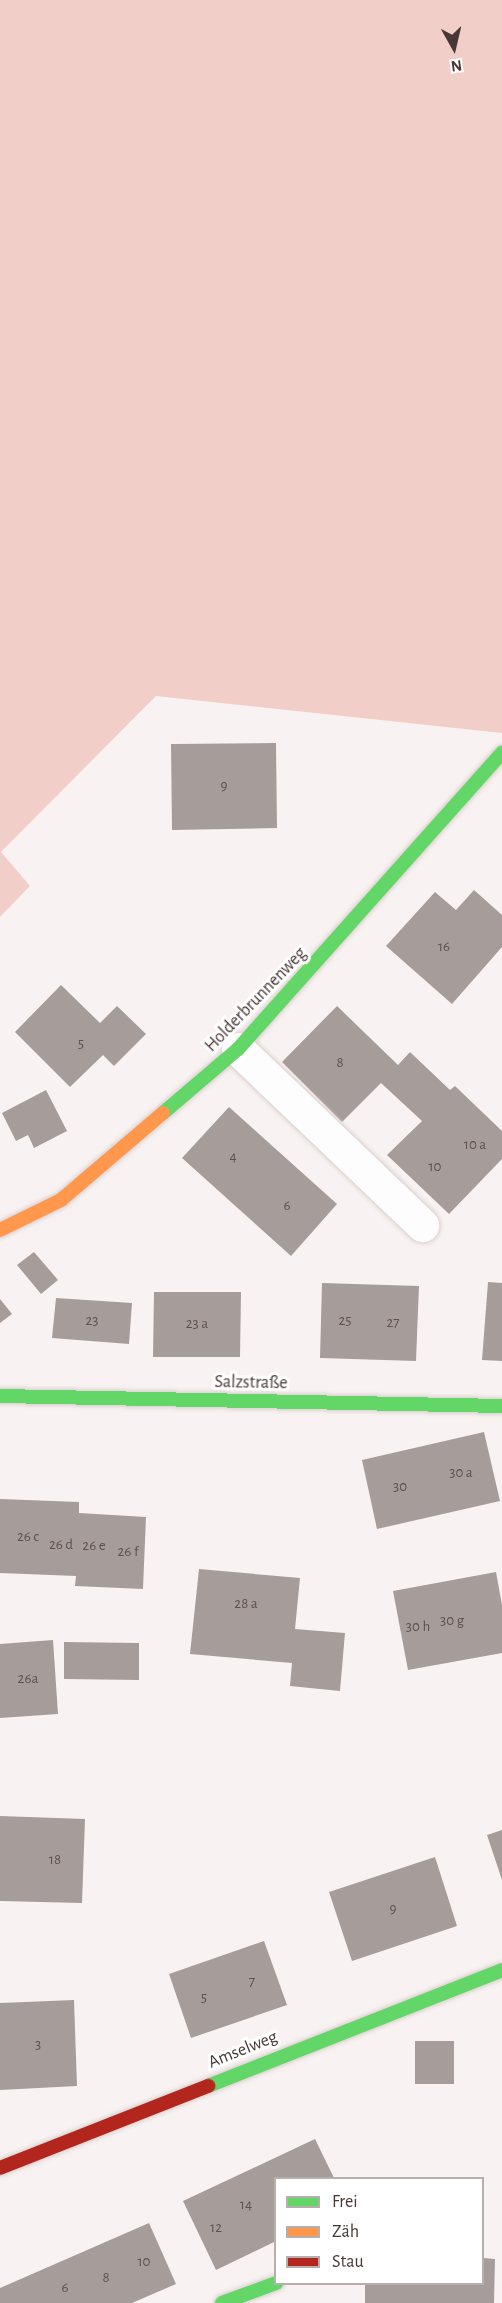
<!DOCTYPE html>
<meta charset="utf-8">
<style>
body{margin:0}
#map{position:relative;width:502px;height:2303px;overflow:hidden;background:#f8f3f2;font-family:"Alegreya Sans",sans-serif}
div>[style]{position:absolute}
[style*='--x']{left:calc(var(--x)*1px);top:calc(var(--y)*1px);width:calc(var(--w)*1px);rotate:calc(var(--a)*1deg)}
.green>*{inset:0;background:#f1cfc8}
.building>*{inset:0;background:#a69d9b}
.roads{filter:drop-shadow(0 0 2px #dacfcd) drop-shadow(0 0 2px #dacfcd)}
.street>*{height:33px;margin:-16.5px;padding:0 16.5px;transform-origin:16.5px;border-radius:16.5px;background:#fefdfd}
.fast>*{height:14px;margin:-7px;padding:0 7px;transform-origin:7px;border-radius:7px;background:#63d668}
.slow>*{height:14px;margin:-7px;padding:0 7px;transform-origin:7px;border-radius:7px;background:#ff974d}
.jam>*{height:14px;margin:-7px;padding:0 7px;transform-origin:7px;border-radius:7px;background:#b3261e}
span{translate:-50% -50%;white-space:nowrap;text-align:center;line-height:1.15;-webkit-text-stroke:6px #fff;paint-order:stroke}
.number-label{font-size:15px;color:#60514e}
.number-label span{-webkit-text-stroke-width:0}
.street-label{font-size:18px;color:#483835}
.legend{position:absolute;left:274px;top:2177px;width:210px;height:108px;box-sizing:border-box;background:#fff;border:2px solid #b6afae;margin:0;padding:8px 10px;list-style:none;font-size:18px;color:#483835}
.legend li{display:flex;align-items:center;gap:12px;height:30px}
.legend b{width:30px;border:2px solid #b6afae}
.north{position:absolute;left:424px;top:18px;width:60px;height:60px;-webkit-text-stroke:4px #fff;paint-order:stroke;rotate:172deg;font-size:16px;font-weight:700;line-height:24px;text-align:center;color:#483835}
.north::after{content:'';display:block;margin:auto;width:21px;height:27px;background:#483835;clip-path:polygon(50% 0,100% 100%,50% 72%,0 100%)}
</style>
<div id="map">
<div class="green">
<i style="clip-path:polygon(0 0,502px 0,502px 733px,156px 696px,1px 852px,30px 886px,0 917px)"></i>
</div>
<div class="building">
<i style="clip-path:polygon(276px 743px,277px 828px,172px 830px,171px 744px)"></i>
<i style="clip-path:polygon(474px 890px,502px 915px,502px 947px,452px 1004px,386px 946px,435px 892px,456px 910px)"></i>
<i style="clip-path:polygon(61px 985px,100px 1023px,117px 1006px,146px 1034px,114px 1066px,103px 1055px,70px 1087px,15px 1032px)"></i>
<i style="clip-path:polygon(337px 1006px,398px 1065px,410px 1052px,450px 1090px,455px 1086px,502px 1131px,502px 1159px,449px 1214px,387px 1155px,422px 1121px,381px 1083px,342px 1122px,282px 1062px)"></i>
<i style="clip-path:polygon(46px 1090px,67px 1131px,34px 1148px,28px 1135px,16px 1141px,2px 1113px)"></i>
<i style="clip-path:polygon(229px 1107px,337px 1204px,291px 1256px,182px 1158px)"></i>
<i style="clip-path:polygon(34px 1252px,58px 1280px,41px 1294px,17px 1265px)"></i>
<i style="clip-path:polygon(488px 1282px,502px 1283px,502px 1361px,482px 1360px)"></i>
<i style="clip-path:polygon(322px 1283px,419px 1286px,416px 1361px,320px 1358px)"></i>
<i style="clip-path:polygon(154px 1292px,241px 1292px,240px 1357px,153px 1357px)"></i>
<i style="clip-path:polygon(56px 1298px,132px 1303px,129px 1344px,52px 1338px)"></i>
<i style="clip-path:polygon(0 1299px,12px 1314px,0 1323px)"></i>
<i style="clip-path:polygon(484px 1432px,500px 1501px,377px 1529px,362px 1460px)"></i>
<i style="clip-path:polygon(0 1499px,79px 1502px,79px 1513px,146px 1517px,143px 1589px,75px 1586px,76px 1576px,0 1573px)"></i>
<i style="clip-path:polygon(199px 1569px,300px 1578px,295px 1629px,345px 1633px,340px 1691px,290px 1686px,292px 1663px,190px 1654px)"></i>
<i style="clip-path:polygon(496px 1572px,502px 1605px,502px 1653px,408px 1670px,393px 1591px)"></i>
<i style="clip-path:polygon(53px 1640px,58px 1714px,0 1718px,0 1644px)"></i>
<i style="clip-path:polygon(64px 1642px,139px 1643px,139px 1680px,64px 1679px)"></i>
<i style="clip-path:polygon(0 1816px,85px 1819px,82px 1903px,0 1901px)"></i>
<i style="clip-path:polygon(502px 1830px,502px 1880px,487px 1835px)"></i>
<i style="clip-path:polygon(435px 1857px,457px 1926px,352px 1961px,329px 1892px)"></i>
<i style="clip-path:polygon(264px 1941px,287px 2005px,191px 2038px,169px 1974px)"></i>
<i style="clip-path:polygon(74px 2000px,77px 2086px,0 2090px,0 2003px)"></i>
<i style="clip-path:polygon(415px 2041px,454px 2041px,454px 2084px,415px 2084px)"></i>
<i style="clip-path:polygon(315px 2139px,334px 2178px,276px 2178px,276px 2241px,216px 2270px,183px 2201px)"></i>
<i style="clip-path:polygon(149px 2223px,176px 2284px,132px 2303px,0 2303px,0 2288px)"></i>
<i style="clip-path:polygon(483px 2258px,495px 2259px,494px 2303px,365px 2303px,365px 2284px,482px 2284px)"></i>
</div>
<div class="roads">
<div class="street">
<i style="--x:238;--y:1049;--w:255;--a:43.7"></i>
</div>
<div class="fast">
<i style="--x:163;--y:1113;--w:99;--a:-40.5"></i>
<i style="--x:238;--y:1049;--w:397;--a:-48.3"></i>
<i style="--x:0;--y:1396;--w:502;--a:1.14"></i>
<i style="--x:208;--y:2086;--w:316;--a:-21.5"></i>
<i style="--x:222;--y:2303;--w:58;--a:-20.3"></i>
</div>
<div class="slow">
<i style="--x:0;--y:1230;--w:68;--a:-26.2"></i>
<i style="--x:61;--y:1200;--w:134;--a:-40.5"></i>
</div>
<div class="jam">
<i style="--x:0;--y:2168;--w:224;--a:-21.5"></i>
</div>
</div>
<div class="number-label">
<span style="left:224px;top:786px">9</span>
<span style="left:444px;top:947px">16</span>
<span style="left:81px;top:1044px">5</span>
<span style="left:340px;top:1063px">8</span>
<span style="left:475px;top:1145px">10 a</span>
<span style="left:233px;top:1157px">4</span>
<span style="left:435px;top:1167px">10</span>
<span style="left:287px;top:1206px">6</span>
<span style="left:92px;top:1321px">23</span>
<span style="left:345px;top:1321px">25</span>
<span style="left:393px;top:1323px">27</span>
<span style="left:197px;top:1324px">23 a</span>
<span style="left:461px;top:1473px">30 a</span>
<span style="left:400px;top:1487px">30</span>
<span style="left:28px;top:1537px">26 c</span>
<span style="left:61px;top:1545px">26 d</span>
<span style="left:94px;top:1546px">26 e</span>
<span style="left:128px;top:1552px">26 f</span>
<span style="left:246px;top:1604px">28 a</span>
<span style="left:452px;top:1621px">30 g</span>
<span style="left:418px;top:1627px">30 h</span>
<span style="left:28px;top:1679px">26a</span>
<span style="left:55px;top:1860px">18</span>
<span style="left:393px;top:1909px">9</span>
<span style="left:252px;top:1982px">7</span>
<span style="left:204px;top:1998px">5</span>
<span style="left:38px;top:2045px">3</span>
<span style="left:246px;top:2205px">14</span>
<span style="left:216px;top:2228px">12</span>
<span style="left:144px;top:2262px">10</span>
<span style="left:106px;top:2278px">8</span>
<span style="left:65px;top:2288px">6</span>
</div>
<div class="street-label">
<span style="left:256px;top:1000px;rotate:-46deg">Holderbrunnenweg</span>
<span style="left:251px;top:1383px;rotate:1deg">Salzstraße</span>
<span style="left:243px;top:2050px;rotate:-22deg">Amselweg</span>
</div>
<ul class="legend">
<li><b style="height:8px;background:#63d668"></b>Frei</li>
<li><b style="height:8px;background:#ff974d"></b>Zäh</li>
<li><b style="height:8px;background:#b3261e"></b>Stau</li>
</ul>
<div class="north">N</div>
</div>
